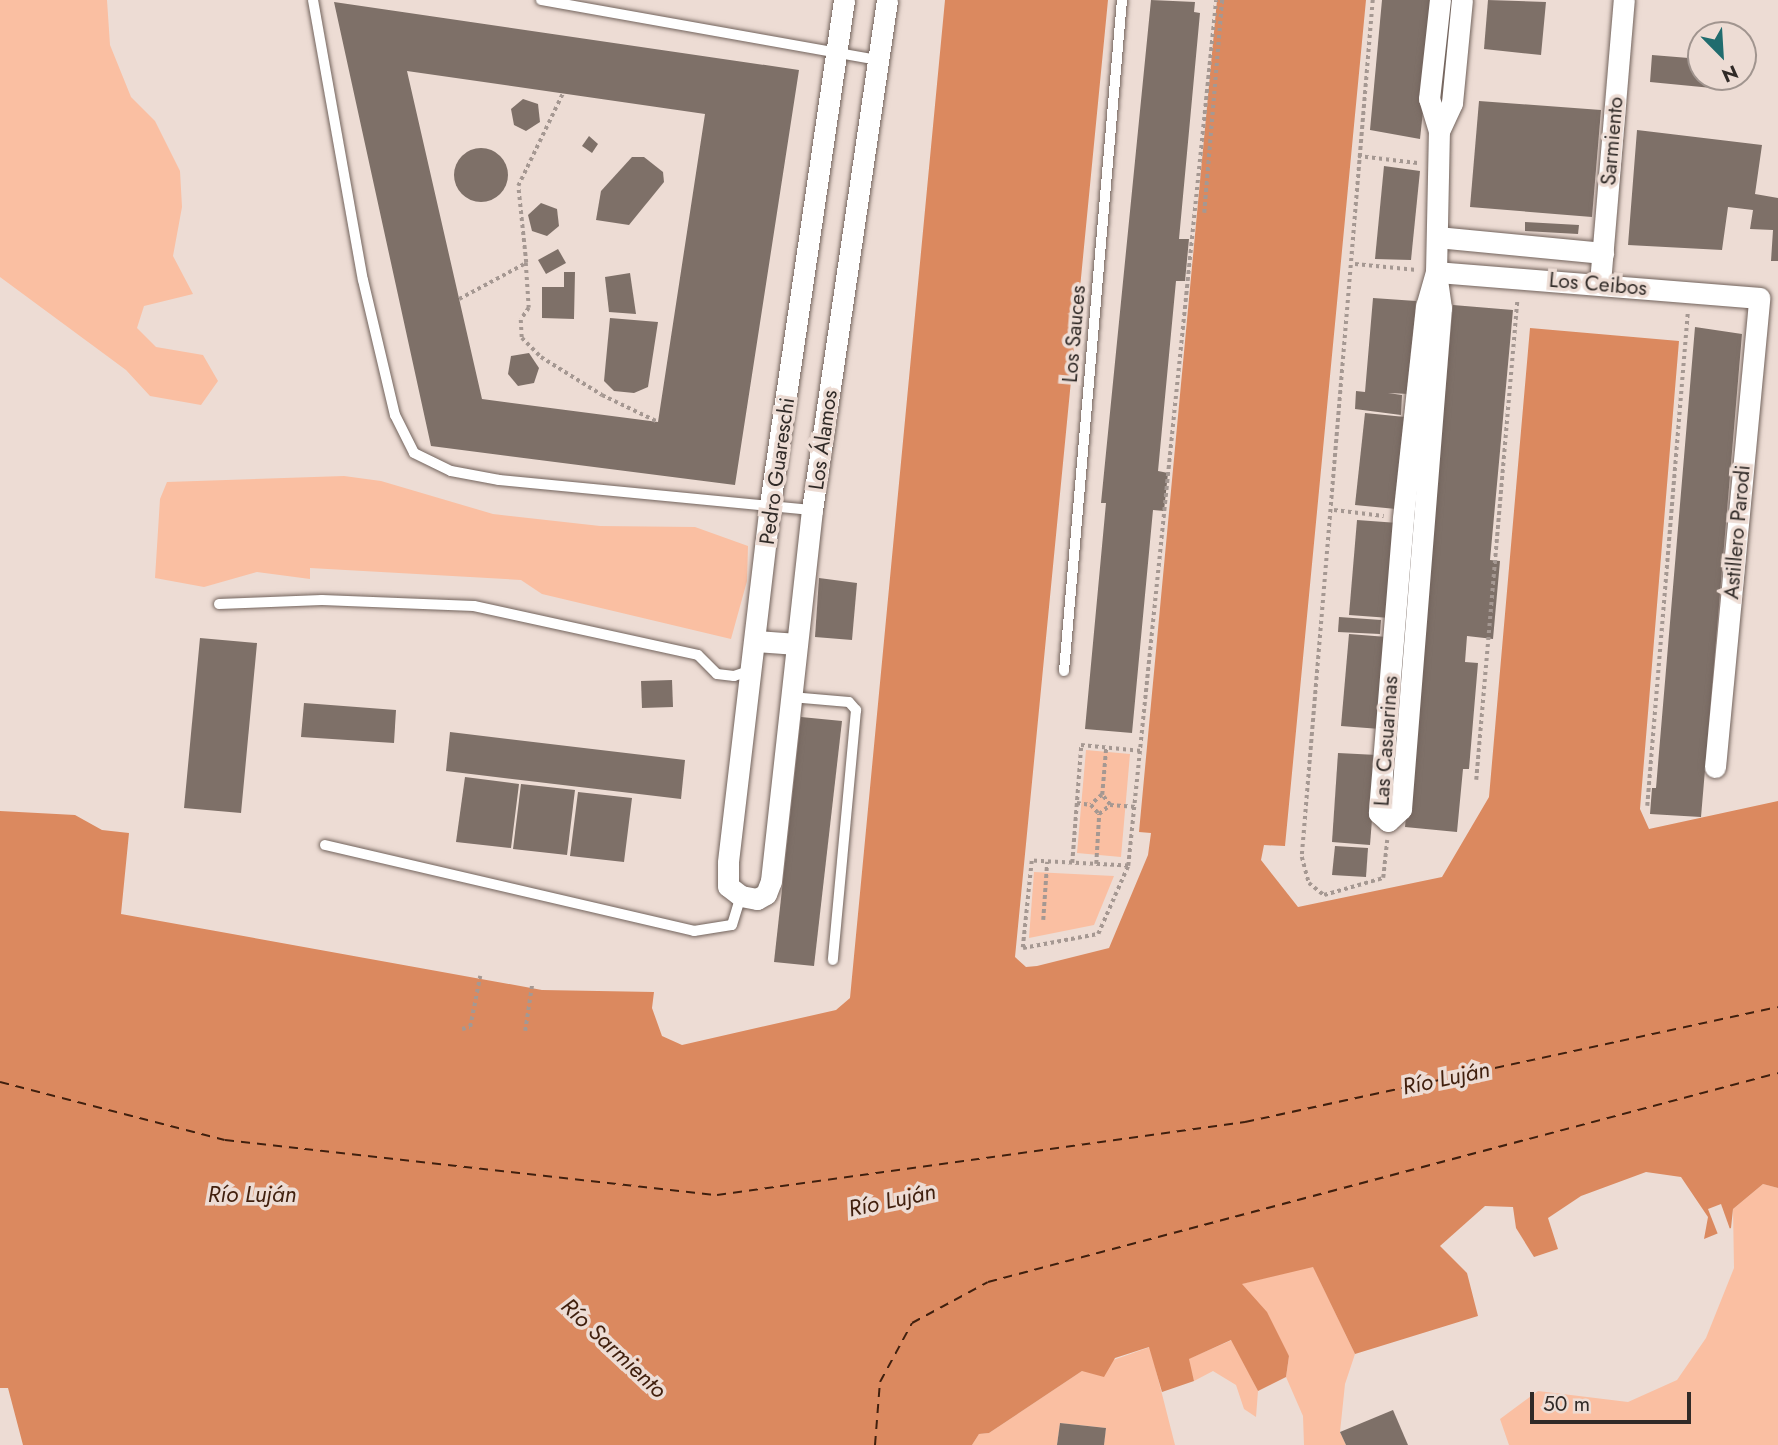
<!DOCTYPE html>
<meta charset="utf-8">
<style>
body{margin:0}
#map{position:relative;width:1778px;height:1445px;overflow:hidden;background:#eddcd4;font-family:Jost,sans-serif}
div>[style]{position:absolute}
[style*='--x']{left:calc(var(--x)*1px);top:calc(var(--y)*1px);width:calc(var(--w)*1px);rotate:calc(var(--a)*1deg)}
.green>*{inset:0;background:#fabfa2}
.water>*{inset:0;background:#db895f}
.pier>*{inset:0;background:#eddcd4}
.ferry>*{height:2px;margin-top:-1px;transform-origin:0;background:repeating-linear-gradient(90deg,#41200e 0 9px,transparent 0 16px)}
.building>*{inset:0;background:#7e7068}
.round{border-radius:50%}
.path>*{height:3.5px;margin-top:-1.75px;transform-origin:0;background:repeating-linear-gradient(90deg,#a59892 0 3.5px,transparent 0 7px)}
.roads{filter:drop-shadow(0 0 2px #72635c) drop-shadow(0 0 2px #72635c)}
.lane>*{height:10px;margin:-5px;padding:0 5px;transform-origin:5px;border-radius:5px;background:#fff}
.street>*{height:21px;margin:-10.5px;padding:0 10.5px;transform-origin:10.5px;border-radius:10.5px;background:#fff}
span{translate:-50% -50%;white-space:nowrap;text-align:center;line-height:1.15;-webkit-text-stroke:7px #eddcd4;paint-order:stroke}
.street-label{font-size:21px;color:#302a27}
.water-label{font-size:23px;color:#41200e;font-style:italic}
.north{position:absolute;left:1687px;top:21px;width:70px;height:70px;box-sizing:border-box;background:#eddcd4;border:2px solid #a1958f;border-radius:50%;rotate:156deg;font-size:19px;font-weight:700;line-height:28px;text-align:center;color:#302a27}
.north::after{content:'';display:block;margin:auto;width:24px;height:32px;background:#206c6e;clip-path:polygon(50% 0,100% 100%,50% 72%,0 100%)}
.scale{position:absolute;left:1530px;top:1392px;width:161px;height:32px;box-sizing:border-box;border:4px solid #302a27;border-top:0;padding-left:9px;font-size:21px;line-height:24px;white-space:nowrap;color:#302a27;-webkit-text-stroke:5px #eddcd4;paint-order:stroke}
</style>
<div id="map">
<div class="green">
<i style="clip-path:polygon(0 0,107px 0,110px 45px,131px 97px,155px 121px,180px 171px,182px 207px,173px 256px,193px 294px,144px 306px,137px 328px,156px 347px,203px 355px,218px 381px,201px 405px,150px 396px,126px 370px,0 277px)"></i>
<i style="clip-path:polygon(344px 476px,381px 481px,493px 514px,600px 526px,695px 527px,748px 546px,747px 581px,731px 639px,542px 594px,521px 580px,310px 568px,310px 579px,257px 572px,204px 587px,155px 578px,160px 499px,167px 482px)"></i>
<i style="clip-path:polygon(1086px 750px,1130px 754px,1121px 857px,1077px 853px)"></i>
<i style="clip-path:polygon(1034px 872px,1114px 876px,1094px 925px,1029px 938px)"></i>
<i style="clip-path:polygon(1763px 1184px,1778px 1188px,1778px 1445px,1509px 1445px,1500px 1419px,1538px 1391px,1628px 1402px,1677px 1380px,1706px 1338px,1734px 1268px,1733px 1209px)"></i>
<i style="clip-path:polygon(1313px 1266px,1355px 1354px,1345px 1384px,1340px 1432px,1346px 1445px,1304px 1445px,1303px 1416px,1286px 1377px,1289px 1356px,1241px 1284px)"></i>
<i style="clip-path:polygon(1232px 1340px,1258px 1391px,1256px 1417px,1244px 1409px,1236px 1385px,1213px 1371px,1194px 1381px,1188px 1359px)"></i>
<i style="clip-path:polygon(1150px 1347px,1175px 1445px,1104px 1445px,1106px 1428px,1060px 1423px,1057px 1445px,972px 1445px,979px 1434px,989px 1433px,1082px 1371px)"></i>
</div>
<div class="water">
<i style="clip-path:polygon(945px 0,1108px 0,1015px 957px,1026px 967px,1037px 966px,1109px 948px,1148px 855px,1151px 833px,1139px 832px,1217px 0,1366px 0,1285px 846px,1264px 845px,1261px 860px,1298px 907px,1442px 877px,1489px 797px,1530px 328px,1679px 341px,1640px 809px,1649px 829px,1778px 801px,1778px 1188px,1763px 1184px,1733px 1209px,1731px 1228px,1704px 1239px,1708px 1217px,1681px 1177px,1646px 1172px,1581px 1196px,1548px 1218px,1558px 1249px,1534px 1257px,1516px 1228px,1513px 1207px,1485px 1206px,1440px 1246px,1467px 1273px,1478px 1316px,1355px 1354px,1313px 1267px,1242px 1284px,1267px 1312px,1289px 1356px,1286px 1377px,1258px 1391px,1231px 1340px,1189px 1359px,1194px 1381px,1162px 1392px,1149px 1347px,1115px 1358px,1104px 1377px,1082px 1371px,989px 1433px,979px 1434px,972px 1445px,23px 1445px,8px 1388px,0 1388px,0 811px,75px 815px,102px 830px,129px 833px,121px 914px,542px 990px,654px 992px,652px 1008px,662px 1036px,682px 1045px,836px 1010px,850px 998px)"></i>
</div>
<div class="pier">
<i style="clip-path:polygon(1721px 1204px,1731px 1232px,1719px 1237px,1708px 1209px)"></i>
</div>
<div class="ferry">
<i style="--x:0;--y:1082;--w:232;--a:14.5"></i>
<i style="--x:225;--y:1140;--w:495;--a:6.4"></i>
<i style="--x:717;--y:1195;--w:533;--a:-7.87"></i>
<i style="--x:1245;--y:1122;--w:545;--a:-12.18"></i>
<i style="--x:875;--y:1445;--w:63;--a:-85.5"></i>
<i style="--x:880;--y:1382;--w:67;--a:-61.5"></i>
<i style="--x:912;--y:1323;--w:86;--a:-28.3"></i>
<i style="--x:988;--y:1282;--w:817;--a:-14.82"></i>
</div>
<div class="building">
<i style="clip-path:polygon(1151px 0,1195px 2px,1194px 12px,1200px 13px,1179px 239px,1189px 239px,1185px 281px,1176px 281px,1158px 471px,1168px 473px,1164px 511px,1153px 510px,1132px 733px,1085px 729px,1106px 503px,1101px 503px)"></i>
<i style="clip-path:polygon(1382px 0,1435px 0,1420px 139px,1370px 130px)"></i>
<i style="clip-path:polygon(1488px 0,1546px 2px,1541px 55px,1484px 49px)"></i>
<i style="clip-path:polygon(evenodd,334px 2px,799px 70px,735px 485px,431px 446px,334px 2px,407px 71px,705px 114px,658px 422px,482px 399px,407px 71px)"></i>
<i style="clip-path:polygon(1652px 55px,1701px 59px,1701px 77px,1713px 77px,1712px 88px,1650px 82px)"></i>
<i style="clip-path:polygon(523px 99px,538px 104px,540px 122px,526px 131px,514px 125px,511px 109px)"></i>
<i style="clip-path:polygon(1479px 101px,1601px 110px,1592px 217px,1470px 207px)"></i>
<i style="clip-path:polygon(1637px 130px,1762px 145px,1755px 194px,1778px 198px,1778px 261px,1771px 261px,1773px 230px,1750px 229px,1753px 210px,1728px 207px,1722px 250px,1628px 245px)"></i>
<i style="clip-path:polygon(589px 136px,598px 144px,592px 153px,582px 146px)"></i>
<i class="round" style="left:454px;top:148px;width:54px;height:54px"></i>
<i style="clip-path:polygon(632px 157px,644px 157px,663px 172px,664px 182px,629px 225px,596px 220px,601px 191px)"></i>
<i style="clip-path:polygon(1384px 166px,1420px 171px,1411px 260px,1375px 259px)"></i>
<i style="clip-path:polygon(541px 203px,557px 209px,559px 226px,547px 236px,532px 231px,528px 215px)"></i>
<i style="clip-path:polygon(1525px 222px,1579px 225px,1578px 234px,1525px 231px)"></i>
<i style="clip-path:polygon(558px 249px,566px 263px,546px 274px,538px 260px)"></i>
<i style="clip-path:polygon(564px 272px,575px 272px,574px 319px,542px 318px,542px 287px,564px 287px)"></i>
<i style="clip-path:polygon(630px 273px,636px 314px,609px 312px,605px 277px)"></i>
<i style="clip-path:polygon(1373px 298px,1416px 301px,1409px 394px,1388px 393px,1402px 395px,1401px 415px,1355px 409px,1356px 391px,1365px 392px)"></i>
<i style="clip-path:polygon(1453px 305px,1513px 310px,1490px 560px,1500px 561px,1493px 639px,1467px 636px,1465px 662px,1478px 663px,1469px 769px,1463px 769px,1457px 832px,1405px 827px)"></i>
<i style="clip-path:polygon(610px 318px,658px 322px,648px 387px,634px 393px,614px 391px,604px 381px)"></i>
<i style="clip-path:polygon(1695px 327px,1742px 334px,1701px 817px,1650px 814px,1652px 788px,1656px 788px)"></i>
<i style="clip-path:polygon(529px 353px,539px 368px,534px 383px,518px 386px,508px 374px,511px 356px)"></i>
<i style="clip-path:polygon(1365px 413px,1405px 417px,1396px 509px,1355px 505px)"></i>
<i style="clip-path:polygon(1357px 520px,1398px 523px,1390px 618px,1349px 615px)"></i>
<i style="clip-path:polygon(819px 578px,857px 583px,852px 640px,815px 637px)"></i>
<i style="clip-path:polygon(1339px 617px,1381px 620px,1380px 634px,1338px 632px)"></i>
<i style="clip-path:polygon(1349px 634px,1387px 637px,1380px 729px,1341px 726px)"></i>
<i style="clip-path:polygon(200px 638px,257px 643px,241px 813px,184px 808px)"></i>
<i style="clip-path:polygon(672px 680px,673px 707px,642px 708px,641px 681px)"></i>
<i style="clip-path:polygon(304px 703px,396px 710px,394px 743px,301px 737px)"></i>
<i style="clip-path:polygon(801px 717px,842px 721px,814px 966px,774px 962px)"></i>
<i style="clip-path:polygon(450px 732px,685px 760px,681px 799px,446px 771px)"></i>
<i style="clip-path:polygon(1338px 753px,1377px 755px,1370px 845px,1332px 842px)"></i>
<i style="clip-path:polygon(465px 777px,519px 784px,511px 848px,456px 842px)"></i>
<i style="clip-path:polygon(521px 784px,575px 790px,567px 855px,513px 849px)"></i>
<i style="clip-path:polygon(578px 792px,632px 798px,624px 862px,570px 856px)"></i>
<i style="clip-path:polygon(1335px 846px,1368px 848px,1366px 877px,1332px 875px)"></i>
<i style="clip-path:polygon(1393px 1410px,1408px 1445px,1346px 1445px,1340px 1432px)"></i>
<i style="clip-path:polygon(1060px 1423px,1106px 1428px,1104px 1445px,1057px 1445px)"></i>
</div>
<div class="path">
<i style="--x:1373;--y:0;--w:860;--a:94.74"></i>
<i style="--x:1302;--y:857;--w:27;--a:75"></i>
<i style="--x:1309;--y:883;--w:19;--a:39"></i>
<i style="--x:1324;--y:895;--w:61;--a:-16.1"></i>
<i style="--x:1383;--y:878;--w:38;--a:-84"></i>
<i style="--x:1358;--y:156;--w:60;--a:6.7"></i>
<i style="--x:1204;--y:213;--w:214;--a:-85.2"></i>
<i style="--x:526;--y:263;--w:45;--a:86.2"></i>
<i style="--x:529;--y:308;--w:14;--a:124"></i>
<i style="--x:521;--y:320;--w:18;--a:87"></i>
<i style="--x:522;--y:338;--w:27;--a:45"></i>
<i style="--x:541;--y:357;--w:72;--a:31.9"></i>
<i style="--x:602;--y:395;--w:62;--a:25.7"></i>
<i style="--x:1355;--y:264;--w:62;--a:5.5"></i>
<i style="--x:459;--y:299;--w:76;--a:-28.2"></i>
<i style="--x:526;--y:263;--w:77;--a:-95.9"></i>
<i style="--x:518;--y:186;--w:103;--a:-64.2"></i>
<i style="--x:1334;--y:510;--w:50;--a:6.8"></i>
<i style="--x:1476;--y:780;--w:482;--a:-85.1"></i>
<i style="--x:1102;--y:795;--w:48;--a:-85.2"></i>
<i style="--x:1077;--y:803;--w:14;--a:8"></i>
<i style="--x:1110;--y:805;--w:13;--a:-129"></i>
<i style="--x:1102;--y:795;--w:15;--a:138"></i>
<i style="--x:1091;--y:805;--w:12;--a:48"></i>
<i style="--x:1099;--y:814;--w:14;--a:-39"></i>
<i style="--x:1110;--y:805;--w:27;--a:4"></i>
<i style="--x:1647;--y:806;--w:496;--a:-85.3"></i>
<i style="--x:1072;--y:863;--w:118;--a:-85.6"></i>
<i style="--x:1081;--y:745;--w:61;--a:5.6"></i>
<i style="--x:1096;--y:864;--w:50;--a:-86.6"></i>
<i style="--x:1128;--y:866;--w:96;--a:-177"></i>
<i style="--x:1032;--y:861;--w:87;--a:95.9"></i>
<i style="--x:1023;--y:948;--w:76;--a:-10.6"></i>
<i style="--x:1098;--y:934;--w:74;--a:-66.2"></i>
<i style="--x:1128;--y:866;--w:870;--a:-84.2"></i>
<i style="--x:1043;--y:920;--w:58;--a:-86.1"></i>
<i style="--x:462;--y:1029;--w:8;--a:-14"></i>
<i style="--x:470;--y:1027;--w:52;--a:-78.9"></i>
<i style="--x:525;--y:1031;--w:48;--a:-81.5"></i>
</div>
<div class="roads">
<div class="lane">
<i style="--x:313;--y:0;--w:284;--a:79.9"></i>
<i style="--x:363;--y:280;--w:139;--a:76.7"></i>
<i style="--x:395;--y:415;--w:42;--a:63.4"></i>
<i style="--x:414;--y:453;--w:41;--a:25.9"></i>
<i style="--x:451;--y:471;--w:49;--a:10.6"></i>
<i style="--x:499;--y:480;--w:314;--a:5.5"></i>
<i style="--x:541;--y:0;--w:342;--a:10.1"></i>
<i style="--x:219;--y:604;--w:103;--a:-2.2"></i>
<i style="--x:322;--y:600;--w:152;--a:2.3"></i>
<i style="--x:474;--y:606;--w:229;--a:12.3"></i>
<i style="--x:698;--y:655;--w:27;--a:45"></i>
<i style="--x:717;--y:674;--w:17;--a:7"></i>
<i style="--x:734;--y:676;--w:18;--a:-19"></i>
<i style="--x:1064;--y:671;--w:674;--a:-85.06"></i>
<i style="--x:791;--y:697;--w:58;--a:4.9"></i>
<i style="--x:849;--y:702;--w:11;--a:49"></i>
<i style="--x:856;--y:710;--w:251;--a:95.3"></i>
<i style="--x:325;--y:845;--w:379;--a:13.1"></i>
<i style="--x:694;--y:931;--w:38;--a:-9"></i>
<i style="--x:732;--y:925;--w:30;--a:-73"></i>
</div>
<div class="street">
<i style="--x:844;--y:0;--w:509;--a:98.35"></i>
<i style="--x:770;--y:504;--w:361;--a:96.7"></i>
<i style="--x:728;--y:863;--w:23;--a:90"></i>
<i style="--x:728;--y:886;--w:16;--a:38"></i>
<i style="--x:741;--y:896;--w:16;--a:11"></i>
<i style="--x:757;--y:899;--w:10;--a:-29"></i>
<i style="--x:766;--y:894;--w:14;--a:-69"></i>
<i style="--x:771;--y:881;--w:373;--a:-83.7"></i>
<i style="--x:812;--y:510;--w:515;--a:-81.63"></i>
<i style="--x:1439;--y:131;--w:31;--a:-65"></i>
<i style="--x:1452;--y:103;--w:103;--a:-84.5"></i>
<i style="--x:1437;--y:237;--w:167;--a:5.5"></i>
<i style="--x:1436;--y:272;--w:35;--a:106"></i>
<i style="--x:1426;--y:306;--w:214;--a:96.2"></i>
<i style="--x:1403;--y:519;--w:295;--a:94.7"></i>
<i style="--x:1379;--y:813;--w:12;--a:42"></i>
<i style="--x:1388;--y:821;--w:18;--a:-43"></i>
<i style="--x:1401;--y:809;--w:503;--a:-85.44"></i>
<i style="--x:1441;--y:308;--w:36;--a:-98"></i>
<i style="--x:1436;--y:272;--w:141;--a:-88.8"></i>
<i style="--x:1439;--y:131;--w:34;--a:-107"></i>
<i style="--x:1429;--y:99;--w:100;--a:-83.7"></i>
<i style="--x:1436;--y:272;--w:324;--a:4.6"></i>
<i style="--x:1600;--y:283;--w:284;--a:-85.2"></i>
<i style="--x:756;--y:641;--w:41;--a:4.2"></i>
<i style="--x:1715;--y:767;--w:471;--a:-84.6"></i>
</div>
</div>
<div class="street-label">
<span style="left:1612px;top:141px;rotate:-85deg">Sarmiento</span>
<span style="left:1598px;top:284px;rotate:5deg">Los Ceibos</span>
<span style="left:1074px;top:334px;rotate:-85deg">Los Sauces</span>
<span style="left:823px;top:440px;rotate:-82deg">Los Álamos</span>
<span style="left:777px;top:471px;rotate:-82deg">Pedro Guareschi</span>
<span style="left:1737px;top:532px;rotate:-85deg">Astillero Parodi</span>
<span style="left:1386px;top:741px;rotate:-86deg">Las Casuarinas</span>
</div>
<div class="water-label">
<span style="left:1446px;top:1078px;rotate:-12deg">Río Luján</span>
<span style="left:252px;top:1194px">Río Luján</span>
<span style="left:892px;top:1200px;rotate:-12deg">Río Luján</span>
<span style="left:614px;top:1348px;rotate:43deg">Río Sarmiento</span>
</div>
<div class="north">N</div>
<div class="scale">50 m</div>
</div>
